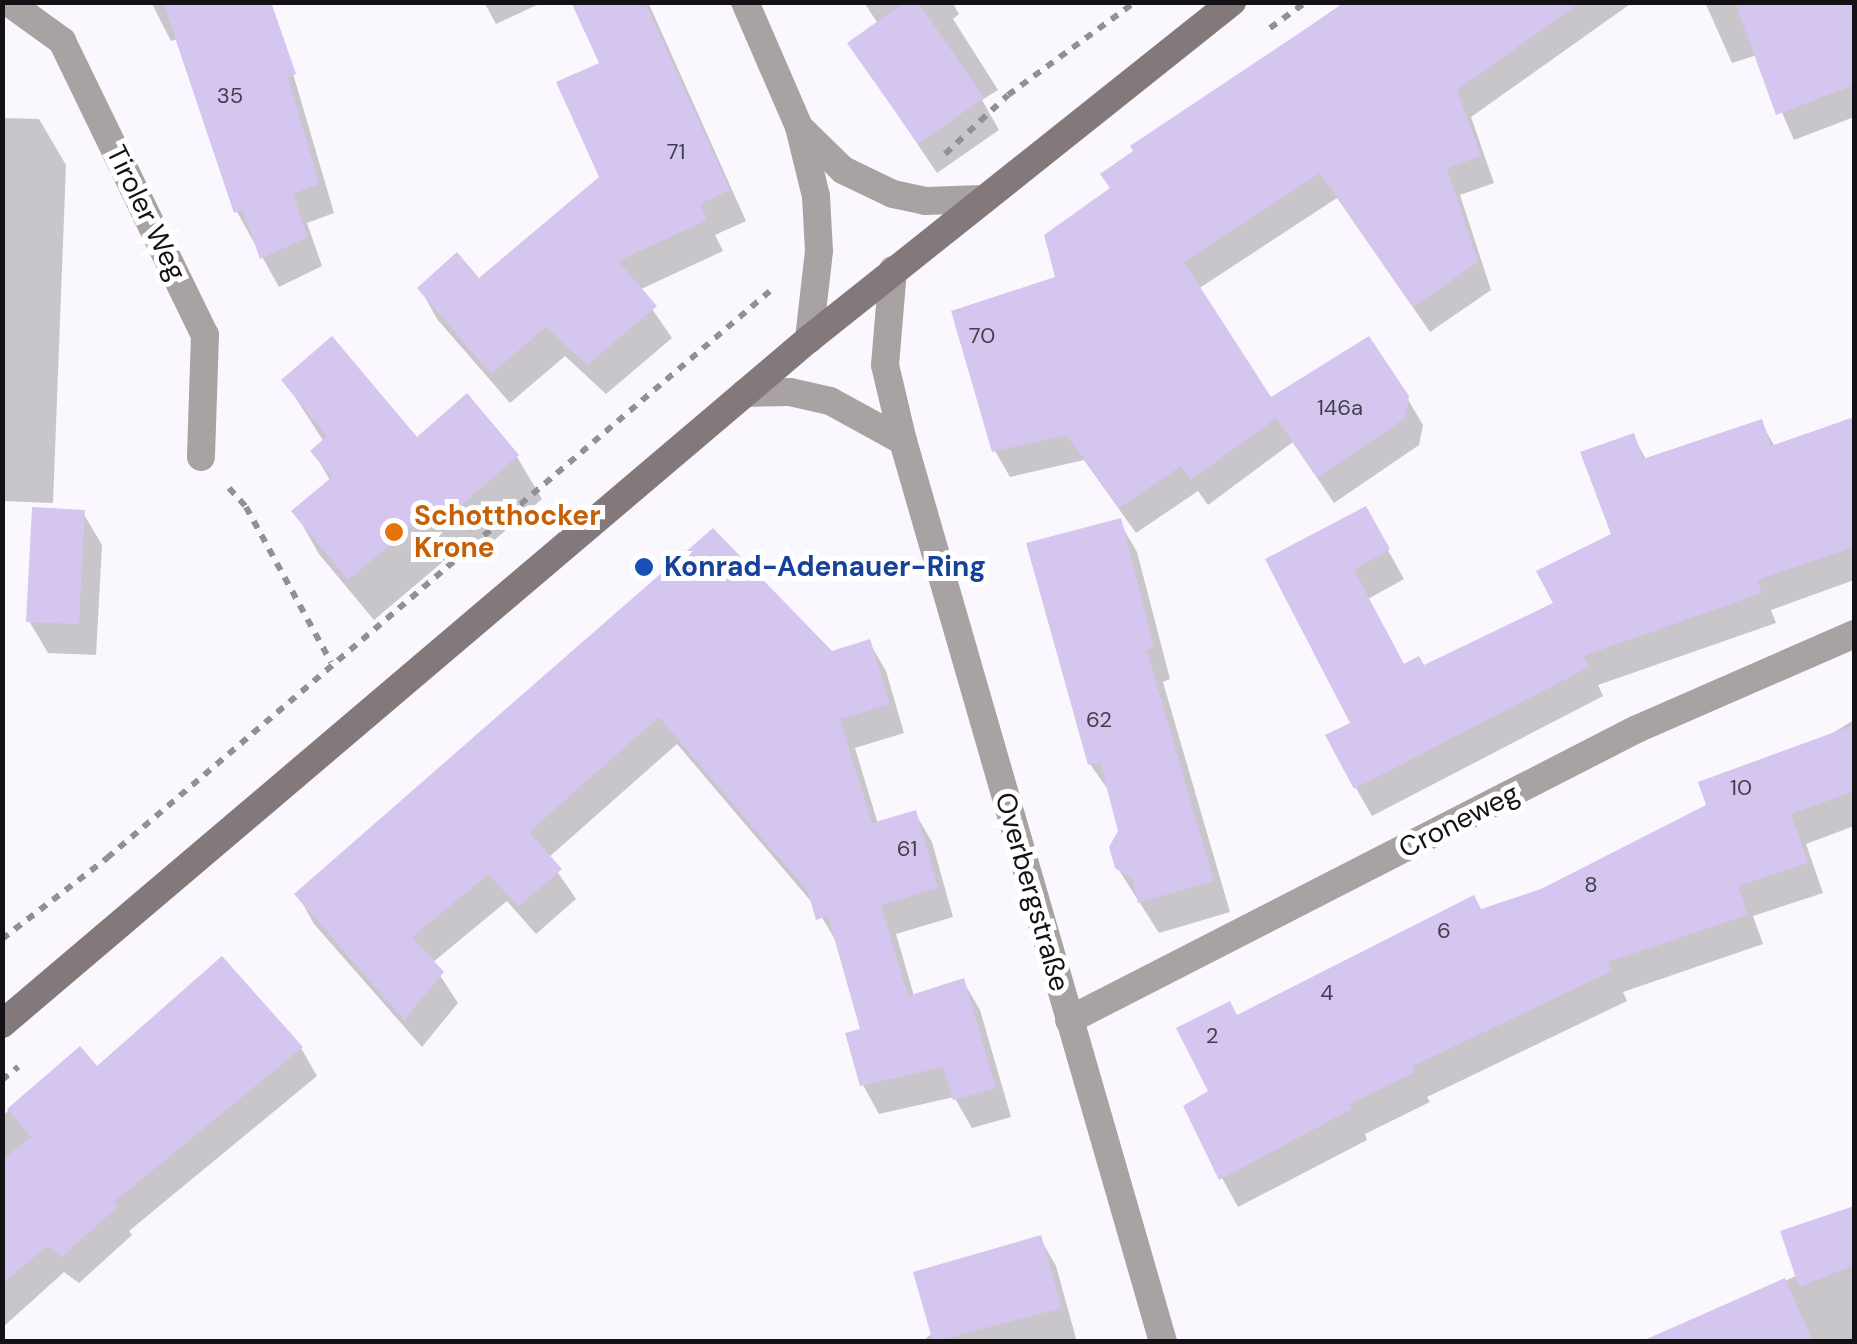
<!DOCTYPE html>
<meta charset="utf-8">
<style>
body{margin:0}
#map{position:relative;width:1857px;height:1344px;overflow:hidden;background:#faf8fe;font-family:"DM Sans",sans-serif}
div>[style]{position:absolute}
[style*='--x']{left:calc(var(--x)*1px);top:calc(var(--y)*1px);width:calc(var(--w)*1px);rotate:calc(var(--a)*1deg)}
.shadow>*{inset:0;background:#0003}
.building>*{inset:0;background:#d4c6ee}
.path>*{height:6px;margin-top:-3px;transform-origin:0;background:repeating-linear-gradient(90deg,#929095 0 8px,transparent 0 16px)}
.minor>*{height:28px;margin:-14px;padding:0 14px;transform-origin:14px;border-radius:14px;background:#a9a2a3}
.secondary>*{height:28px;margin:-14px;padding:0 14px;transform-origin:14px;border-radius:14px;background:#83797a}
.dots>*{width:28px;height:28px;translate:-50% -50%;box-sizing:border-box;border:5px solid #fff;border-radius:50%}
span{translate:-50% -50%;white-space:nowrap;text-align:center;line-height:1.15;-webkit-text-stroke:10px #fff;paint-order:stroke}
.number-label{font-size:22px;color:#433e4c}
.number-label span{-webkit-text-stroke-width:0}
.street-label{font-size:28px;color:#131116}
.food-label{font-size:28px;color:#c56008;font-weight:700}
.left{translate:0 -50%;text-align:left}
.transit-label{font-size:28px;color:#164399;font-weight:700}
.frame{position:absolute;inset:0;border:5px solid #131116;pointer-events:none}
</style>
<div id="map">
<div class="shadow">
<i style="clip-path:polygon(151px 2px,250px 2px,294px 77px,334px 213px,307px 223px,322px 266px,279px 287px,237px 212px,178px 39px,171px 41px)"></i>
<i style="clip-path:polygon(484px 2px,543px 2px,496px 24px)"></i>
<i style="clip-path:polygon(573px 2px,648px 2px,746px 221px,715px 235px,723px 251px,639px 290px,672px 338px,606px 394px,565px 356px,510px 403px,437px 319px,420px 288px,479px 282px,602px 177px,602px 64px)"></i>
<i style="clip-path:polygon(864px 2px,952px 2px,959px 14px,953px 19px,998px 90px,982px 100px,999px 130px,937px 173px,850px 44px,878px 24px)"></i>
<i style="clip-path:polygon(1345px 2px,1633px 2px,1471px 117px,1494px 183px,1460px 195px,1491px 290px,1430px 332px,1337px 198px,1198px 289px,1270px 400px,1407px 398px,1423px 425px,1419px 445px,1334px 503px,1293px 442px,1208px 505px,1198px 491px,1136px 533px,1084px 460px,1010px 477px,995px 451px,1059px 279px,1136px 152px,1133px 147px)"></i>
<i style="clip-path:polygon(1705px 2px,1854px 2px,1854px 117px,1794px 140px,1757px 55px,1732px 63px)"></i>
<i style="clip-path:polygon(2px 118px,39px 119px,66px 165px,53px 503px,2px 501px)"></i>
<i style="clip-path:polygon(284px 380px,416px 441px,467px 397px,517px 457px,542px 499px,469px 562px,458px 549px,374px 620px,319px 554px,295px 512px,331px 482px,313px 451px,324px 442px)"></i>
<i style="clip-path:polygon(1854px 420px,1854px 580px,1771px 610px,1776px 623px,1598px 685px,1603px 696px,1372px 816px,1356px 788px,1353px 724px,1268px 560px,1365px 509px,1404px 579px,1368px 599px,1404px 667px,1423px 668px,1556px 604px,1614px 535px,1633px 436px,1647px 461px,1761px 422px,1775px 447px)"></i>
<i style="clip-path:polygon(83px 513px,102px 545px,96px 655px,48px 653px,29px 621px)"></i>
<i style="clip-path:polygon(1119px 521px,1137px 552px,1170px 679px,1163px 682px,1230px 912px,1159px 933px,1117px 867px,1121px 832px,1111px 794px,1090px 764px)"></i>
<i style="clip-path:polygon(713px 531px,831px 654px,869px 642px,886px 671px,904px 733px,855px 748px,878px 824px,915px 813px,932px 842px,953px 917px,896px 934px,914px 996px,963px 981px,980px 1010px,1011px 1117px,972px 1128px,954px 1097px,879px 1114px,863px 1085px,863px 1030px,839px 946px,815px 906px,677px 744px,548px 858px,576px 899px,536px 934px,507px 901px,432px 963px,458px 1003px,422px 1047px,314px 924px,298px 895px)"></i>
<i style="clip-path:polygon(1854px 720px,1854px 826px,1806px 844px,1823px 893px,1753px 916px,1763px 944px,1623px 992px,1627px 1001px,1427px 1097px,1430px 1102px,1365px 1134px,1367px 1140px,1238px 1207px,1222px 1178px,1212px 1092px,1237px 1018px,1542px 892px,1709px 807px)"></i>
<i style="clip-path:polygon(301px 1048px,317px 1076px,129px 1231px,132px 1235px,79px 1283px,64px 1272px,2px 1328px,2px 1116px,80px 1049px,97px 1069px)"></i>
<i style="clip-path:polygon(1854px 1208px,1854px 1342px,1655px 1342px,1798px 1275px,1783px 1233px)"></i>
<i style="clip-path:polygon(1040px 1238px,1056px 1266px,1077px 1342px,922px 1342px)"></i>
</div>
<div class="building">
<i style="clip-path:polygon(163px 2px,271px 2px,296px 74px,288px 77px,319px 184px,293px 194px,308px 237px,260px 259px,243px 210px,234px 213px)"></i>
<i style="clip-path:polygon(571px 2px,645px 2px,730px 190px,700px 204px,707px 220px,618px 261px,657px 306px,587px 365px,546px 327px,491px 374px,417px 288px,457px 252px,479px 278px,599px 177px,556px 82px,599px 63px)"></i>
<i style="clip-path:polygon(905px 2px,918px 2px,984px 98px,918px 144px,847px 43px)"></i>
<i style="clip-path:polygon(1346px 2px,1581px 2px,1457px 90px,1481px 156px,1447px 168px,1478px 262px,1413px 307px,1320px 173px,1184px 262px,1271px 397px,1369px 336px,1409px 396px,1405px 418px,1317px 478px,1276px 418px,1191px 480px,1181px 466px,1119px 508px,1067px 435px,992px 452px,951px 311px,1055px 277px,1044px 235px,1110px 188px,1100px 174px,1133px 151px,1130px 146px)"></i>
<i style="clip-path:polygon(1735px 2px,1854px 2px,1854px 85px,1776px 115px)"></i>
<i style="clip-path:polygon(332px 336px,417px 437px,467px 393px,519px 455px,443px 521px,433px 508px,348px 580px,291px 511px,332px 477px,310px 451px,327px 436px,281px 380px)"></i>
<i style="clip-path:polygon(1854px 417px,1854px 547px,1757px 580px,1762px 593px,1583px 656px,1589px 667px,1354px 789px,1325px 735px,1350px 723px,1265px 559px,1366px 506px,1390px 549px,1354px 570px,1404px 664px,1419px 656px,1424px 665px,1553px 603px,1536px 571px,1611px 534px,1580px 452px,1634px 433px,1643px 459px,1762px 419px,1771px 446px)"></i>
<i style="clip-path:polygon(32px 507px,85px 510px,79px 624px,26px 622px)"></i>
<i style="clip-path:polygon(1121px 518px,1154px 647px,1147px 651px,1214px 881px,1138px 903px,1132px 879px,1115px 868px,1109px 847px,1118px 831px,1100px 762px,1088px 765px,1026px 543px)"></i>
<i style="clip-path:polygon(713px 528px,832px 651px,870px 639px,890px 704px,840px 719px,872px 823px,916px 810px,938px 888px,881px 905px,908px 996px,964px 978px,996px 1088px,953px 1100px,943px 1067px,860px 1086px,845px 1033px,860px 1029px,828px 916px,816px 920px,808px 892px,659px 717px,529px 832px,562px 869px,518px 907px,489px 874px,412px 937px,444px 972px,404px 1020px,294px 894px)"></i>
<i style="clip-path:polygon(1854px 725px,1854px 791px,1791px 814px,1808px 863px,1738px 886px,1748px 915px,1608px 962px,1612px 971px,1413px 1066px,1415px 1072px,1350px 1104px,1352px 1109px,1219px 1180px,1183px 1106px,1208px 1091px,1176px 1028px,1230px 1001px,1237px 1015px,1474px 895px,1481px 909px,1541px 889px,1706px 805px,1698px 782px)"></i>
<i style="clip-path:polygon(222px 956px,303px 1047px,114px 1202px,118px 1206px,62px 1257px,47px 1246px,2px 1284px,2px 1160px,31px 1137px,7px 1109px,80px 1046px,97px 1066px)"></i>
<i style="clip-path:polygon(1854px 1206px,1854px 1265px,1799px 1287px,1780px 1231px)"></i>
<i style="clip-path:polygon(1041px 1235px,1062px 1308px,933px 1342px,913px 1272px)"></i>
<i style="clip-path:polygon(1785px 1278px,1813px 1342px,1640px 1342px)"></i>
</div>
<div class="path">
<i style="--x:1270;--y:28;--w:44;--a:-35.8"></i>
<i style="--x:945;--y:154;--w:86;--a:-43.1"></i>
<i style="--x:1008;--y:95;--w:157;--a:-36.2"></i>
<i style="--x:229;--y:488;--w:25;--a:48"></i>
<i style="--x:246;--y:507;--w:177;--a:61.3"></i>
<i style="--x:2;--y:939;--w:133;--a:-37.6"></i>
<i style="--x:107;--y:858;--w:872;--a:-40.54"></i>
<i style="--x:2;--y:1080;--w:21;--a:-39"></i>
</div>
<div class="minor">
<i style="--x:8;--y:2;--w:67;--a:35.8"></i>
<i style="--x:62;--y:41;--w:327;--a:64.1"></i>
<i style="--x:205;--y:335;--w:122;--a:91.9"></i>
<i style="--x:745;--y:2;--w:136;--a:66.6"></i>
<i style="--x:799;--y:127;--w:71;--a:76.2"></i>
<i style="--x:816;--y:196;--w:55;--a:86.9"></i>
<i style="--x:819;--y:251;--w:89;--a:96.5"></i>
<i style="--x:800;--y:128;--w:60;--a:44.3"></i>
<i style="--x:843;--y:170;--w:55;--a:25.6"></i>
<i style="--x:893;--y:194;--w:33;--a:12"></i>
<i style="--x:925;--y:201;--w:57;--a:-2"></i>
<i style="--x:893;--y:270;--w:95;--a:94.8"></i>
<i style="--x:885;--y:365;--w:78;--a:76.7"></i>
<i style="--x:903;--y:441;--w:938;--a:73.9"></i>
<i style="--x:745;--y:393;--w:45;--a:-1.3"></i>
<i style="--x:790;--y:392;--w:41;--a:12.7"></i>
<i style="--x:830;--y:401;--w:83;--a:28.7"></i>
<i style="--x:1069;--y:1020;--w:638;--a:-27.13"></i>
<i style="--x:1637;--y:729;--w:237;--a:-23.6"></i>
</div>
<div class="secondary">
<i style="--x:2;--y:1024;--w:1059;--a:-40.33"></i>
<i style="--x:809;--y:339;--w:541;--a:-38.54"></i>
</div>
<div class="dots">
<i style="left:394px;top:532px;background:#e8710a"></i>
<i style="left:644px;top:567px;background:#1a4fb4"></i>
</div>
<div class="number-label">
<span style="left:230px;top:96px">35</span>
<span style="left:676px;top:152px">71</span>
<span style="left:982px;top:336px">70</span>
<span style="left:1340px;top:408px">146a</span>
<span style="left:1099px;top:720px">62</span>
<span style="left:1741px;top:788px">10</span>
<span style="left:907px;top:849px">61</span>
<span style="left:1591px;top:885px">8</span>
<span style="left:1444px;top:931px">6</span>
<span style="left:1327px;top:993px">4</span>
<span style="left:1212px;top:1036px">2</span>
</div>
<div class="street-label">
<span style="left:146px;top:213px;rotate:64deg">Tiroler Weg</span>
<span style="left:1459px;top:821px;rotate:-27deg">Croneweg</span>
<span style="left:1032px;top:892px;rotate:74deg">Overbergstraße</span>
</div>
<div class="food-label">
<span class="left" style="left:414px;top:532px">Schotthocker<br>Krone</span>
</div>
<div class="transit-label">
<span class="left" style="left:664px;top:567px">Konrad-Adenauer-Ring</span>
</div>
<div class="frame"></div>
</div>
